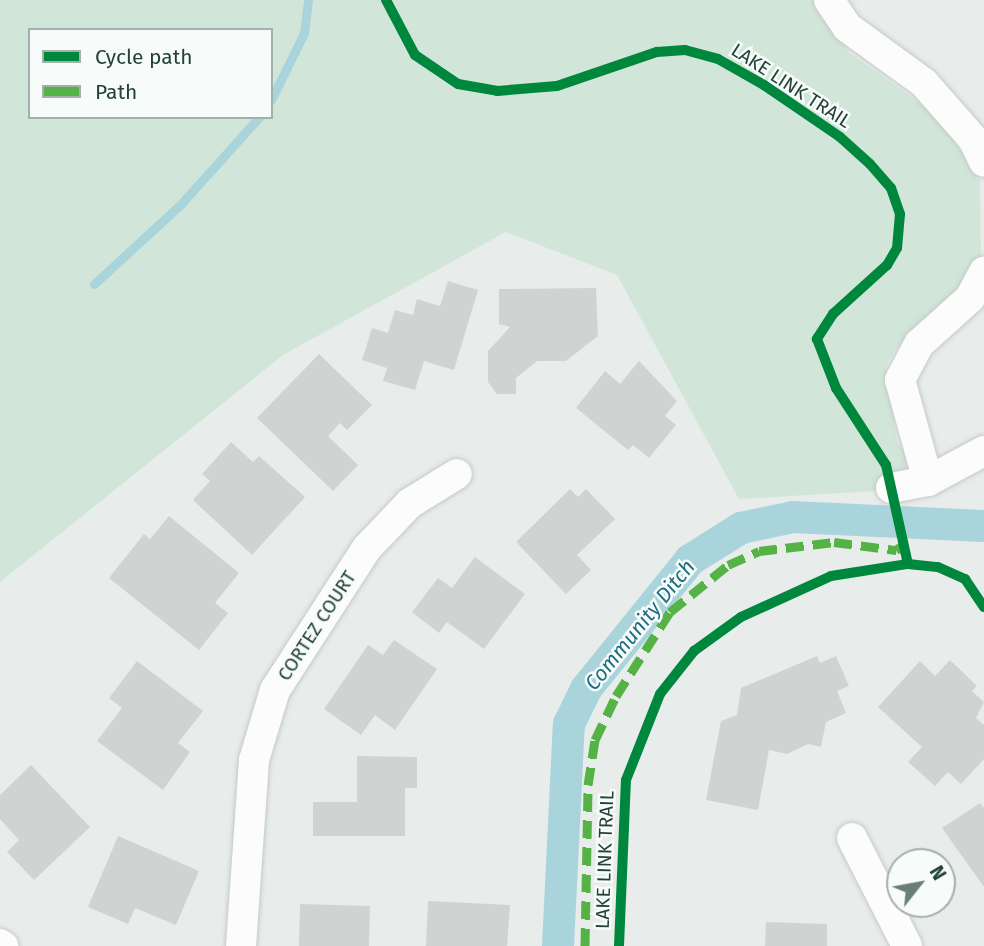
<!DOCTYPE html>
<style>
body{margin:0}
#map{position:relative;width:984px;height:946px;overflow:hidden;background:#e8edeb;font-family:"Fira Sans",sans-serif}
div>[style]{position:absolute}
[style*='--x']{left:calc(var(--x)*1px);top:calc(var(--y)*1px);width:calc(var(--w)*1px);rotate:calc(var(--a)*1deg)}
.green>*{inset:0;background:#d1e6d8}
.stream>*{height:9px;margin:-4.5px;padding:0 4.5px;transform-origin:4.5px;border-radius:4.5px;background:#a9d4db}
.canal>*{height:32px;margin:-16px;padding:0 16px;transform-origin:16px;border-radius:16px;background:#a9d4db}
.building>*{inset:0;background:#cfd4d2}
.roads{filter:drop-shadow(0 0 2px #c5cac8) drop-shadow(0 0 2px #c5cac8)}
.minor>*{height:30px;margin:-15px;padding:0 15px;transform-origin:15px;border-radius:15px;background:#fcfcfc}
.quiet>*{height:9px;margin-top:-4.5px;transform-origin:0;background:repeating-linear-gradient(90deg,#55b346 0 18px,transparent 0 27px)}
.cycleway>*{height:10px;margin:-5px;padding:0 5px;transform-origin:5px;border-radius:5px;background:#00873e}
span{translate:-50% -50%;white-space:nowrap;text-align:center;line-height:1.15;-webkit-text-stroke:5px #f7fbf9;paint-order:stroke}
.street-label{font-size:19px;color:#24423a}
.water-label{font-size:21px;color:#1c6f80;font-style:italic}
.legend{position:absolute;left:28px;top:28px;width:245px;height:91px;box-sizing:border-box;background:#f7fbf9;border:2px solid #a3b1ad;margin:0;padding:9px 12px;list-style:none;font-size:21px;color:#24423a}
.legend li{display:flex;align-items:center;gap:14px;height:35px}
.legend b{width:35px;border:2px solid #a3b1ad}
.north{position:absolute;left:886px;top:848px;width:70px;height:70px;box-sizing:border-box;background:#f7fbf9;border:2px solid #a3b1ad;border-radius:50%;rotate:59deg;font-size:19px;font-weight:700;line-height:28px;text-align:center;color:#24423a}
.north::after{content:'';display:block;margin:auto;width:24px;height:32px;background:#697e78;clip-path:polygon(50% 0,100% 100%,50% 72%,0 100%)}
</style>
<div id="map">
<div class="green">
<i style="clip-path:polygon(evenodd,0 0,825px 0,848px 52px,937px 115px,980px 181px,981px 261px,945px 304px,896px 348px,886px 366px,897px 442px,927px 482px,876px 491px,739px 499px,617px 275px,506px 232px,283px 355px,0 582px,0 0,30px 30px,271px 30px,271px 117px,30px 117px,30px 30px)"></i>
</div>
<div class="stream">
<i style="--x:271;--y:100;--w:75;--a:-63.8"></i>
<i style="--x:304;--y:33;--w:33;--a:-83"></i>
<i style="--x:94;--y:284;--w:118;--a:-42.6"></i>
<i style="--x:181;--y:204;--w:117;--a:-48.1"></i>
</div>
<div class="canal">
<i style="--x:558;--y:946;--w:222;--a:-87.2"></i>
<i style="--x:569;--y:724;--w:39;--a:-64"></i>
<i style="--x:586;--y:689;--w:166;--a:-51.1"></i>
<i style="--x:690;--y:560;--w:60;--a:-32.1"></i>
<i style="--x:741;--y:528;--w:53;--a:-11.9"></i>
<i style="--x:793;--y:517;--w:191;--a:2.7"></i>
</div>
<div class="building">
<i style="clip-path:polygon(448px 281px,478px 290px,454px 370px,424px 361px,415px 390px,383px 381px,387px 368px,362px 360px,372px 328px,388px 333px,395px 310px,413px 315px,417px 299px,440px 306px)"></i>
<i style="clip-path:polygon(596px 288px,598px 336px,566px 361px,537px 361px,516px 378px,516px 394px,497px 394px,488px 382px,488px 351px,510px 327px,499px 324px,499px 289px)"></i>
<i style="clip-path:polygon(319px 354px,372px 405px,347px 430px,340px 423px,328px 436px,358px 465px,333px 491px,257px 418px)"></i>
<i style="clip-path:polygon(639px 361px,677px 401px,665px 416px,676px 425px,649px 458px,633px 445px,628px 450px,576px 408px,605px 371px,620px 384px)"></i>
<i style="clip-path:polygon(231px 442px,253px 462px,259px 456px,305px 497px,252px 555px,193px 500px,210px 481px,202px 474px)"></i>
<i style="clip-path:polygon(570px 489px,578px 497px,586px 489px,615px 519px,577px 555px,591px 570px,566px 594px,516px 542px)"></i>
<i style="clip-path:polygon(169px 516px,239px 573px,215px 603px,228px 613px,199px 650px,109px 578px,144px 534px,150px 539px)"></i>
<i style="clip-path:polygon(475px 557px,525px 594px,484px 649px,447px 622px,439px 633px,412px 612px,438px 578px,452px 588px)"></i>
<i style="clip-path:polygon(394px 640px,437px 669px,395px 730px,375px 715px,361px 735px,324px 709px,368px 645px,383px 655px)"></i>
<i style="clip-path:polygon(817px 656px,820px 663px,836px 656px,849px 686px,837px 691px,846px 713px,826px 722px,821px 747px,808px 744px,787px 754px,769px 750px,758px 810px,706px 800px,721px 721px,737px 715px,741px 688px)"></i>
<i style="clip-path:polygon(950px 660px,977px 686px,972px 691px,984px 702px,976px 718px,984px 725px,984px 759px,961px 784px,948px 772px,935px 786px,908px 762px,922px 747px,878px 707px,920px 661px,935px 676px)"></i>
<i style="clip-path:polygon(137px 661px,203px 711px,178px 743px,190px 752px,163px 790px,97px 741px,122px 708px,109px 698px)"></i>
<i style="clip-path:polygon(357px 756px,417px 757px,417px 788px,405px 788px,405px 836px,313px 836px,313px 802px,357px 802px)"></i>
<i style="clip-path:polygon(31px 765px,90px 827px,34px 880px,7px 852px,19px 840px,0 819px,0 795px)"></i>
<i style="clip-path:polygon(980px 803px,984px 808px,984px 887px,942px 828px)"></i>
<i style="clip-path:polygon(118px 836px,199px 871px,176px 925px,135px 908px,128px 924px,88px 907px)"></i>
<i style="clip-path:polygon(428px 901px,510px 905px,507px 946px,426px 946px)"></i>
<i style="clip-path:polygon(300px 904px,370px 906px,369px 946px,299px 946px)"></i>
<i style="clip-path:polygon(766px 922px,827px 924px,827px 946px,765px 946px)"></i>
</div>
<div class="roads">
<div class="minor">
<i style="--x:829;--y:0;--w:32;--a:56"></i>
<i style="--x:847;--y:27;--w:95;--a:36"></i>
<i style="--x:924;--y:83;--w:74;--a:48.8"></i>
<i style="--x:973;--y:139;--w:25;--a:64"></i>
<i style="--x:928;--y:481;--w:105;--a:-105.5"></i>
<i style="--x:900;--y:380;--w:41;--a:-62.2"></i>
<i style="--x:919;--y:344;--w:69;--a:-42"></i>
<i style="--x:970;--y:298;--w:30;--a:-62"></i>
<i style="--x:891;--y:488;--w:38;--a:-11"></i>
<i style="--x:928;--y:481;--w:64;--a:-28.2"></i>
<i style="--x:852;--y:838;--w:121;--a:63"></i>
<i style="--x:0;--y:944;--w:4;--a:34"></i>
<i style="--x:241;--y:946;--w:186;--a:-86"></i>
<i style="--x:254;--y:760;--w:73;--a:-73.3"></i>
<i style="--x:275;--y:690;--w:169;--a:-57.1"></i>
<i style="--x:367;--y:548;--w:62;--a:-46.3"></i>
<i style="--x:410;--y:503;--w:55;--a:-31.7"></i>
</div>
</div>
<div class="quiet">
<i style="--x:585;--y:946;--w:161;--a:-88.9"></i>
<i style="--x:588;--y:785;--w:46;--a:-81.2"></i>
<i style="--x:595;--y:740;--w:49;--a:-64.5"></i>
<i style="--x:616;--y:696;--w:100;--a:-57.3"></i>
<i style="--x:670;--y:612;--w:75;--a:-39"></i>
<i style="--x:728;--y:565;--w:34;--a:-24"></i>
<i style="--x:759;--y:551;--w:76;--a:-6.8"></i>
<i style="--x:834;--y:542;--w:63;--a:7.4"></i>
<i style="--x:896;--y:550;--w:12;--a:-35"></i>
</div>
<div class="cycleway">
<i style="--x:386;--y:0;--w:62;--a:62.2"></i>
<i style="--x:415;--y:55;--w:52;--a:34"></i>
<i style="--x:458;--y:84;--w:40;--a:10"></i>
<i style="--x:497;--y:91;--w:60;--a:-4.8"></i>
<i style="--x:557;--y:86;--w:106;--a:-18.8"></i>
<i style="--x:657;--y:52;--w:28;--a:-4"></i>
<i style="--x:685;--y:50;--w:34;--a:15"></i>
<i style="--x:718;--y:59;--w:53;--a:29.5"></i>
<i style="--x:764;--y:85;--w:92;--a:34.4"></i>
<i style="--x:840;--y:137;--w:40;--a:42"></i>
<i style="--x:870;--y:164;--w:32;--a:49"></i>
<i style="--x:891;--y:188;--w:28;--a:71"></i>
<i style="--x:900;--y:214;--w:34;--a:95"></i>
<i style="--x:897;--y:248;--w:20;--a:120"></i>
<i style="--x:887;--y:265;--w:73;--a:137.8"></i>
<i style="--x:833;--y:314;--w:30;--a:123"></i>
<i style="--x:817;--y:339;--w:53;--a:68.8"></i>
<i style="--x:836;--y:388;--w:92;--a:57"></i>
<i style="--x:886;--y:465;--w:101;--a:77.5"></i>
<i style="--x:619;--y:946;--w:166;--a:-87.6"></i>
<i style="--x:626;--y:780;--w:92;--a:-68.4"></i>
<i style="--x:660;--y:694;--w:55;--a:-51.7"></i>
<i style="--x:694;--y:651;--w:58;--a:-35.9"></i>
<i style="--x:741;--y:617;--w:99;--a:-24.5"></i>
<i style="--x:831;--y:576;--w:78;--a:-8.9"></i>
<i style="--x:908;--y:564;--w:30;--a:6"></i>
<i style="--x:938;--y:567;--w:30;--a:24"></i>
<i style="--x:965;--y:579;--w:34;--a:56"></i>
</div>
<div class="street-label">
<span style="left:791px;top:86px;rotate:33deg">LAKE LINK TRAIL</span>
<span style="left:317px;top:626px;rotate:-57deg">CORTEZ COURT</span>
<span style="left:605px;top:860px;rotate:-88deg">LAKE LINK TRAIL</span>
</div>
<div class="water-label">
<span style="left:640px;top:625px;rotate:-51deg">Community Ditch</span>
</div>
<ul class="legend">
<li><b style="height:9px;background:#00873e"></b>Cycle path</li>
<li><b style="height:9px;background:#55b346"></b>Path</li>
</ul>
<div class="north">N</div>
</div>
